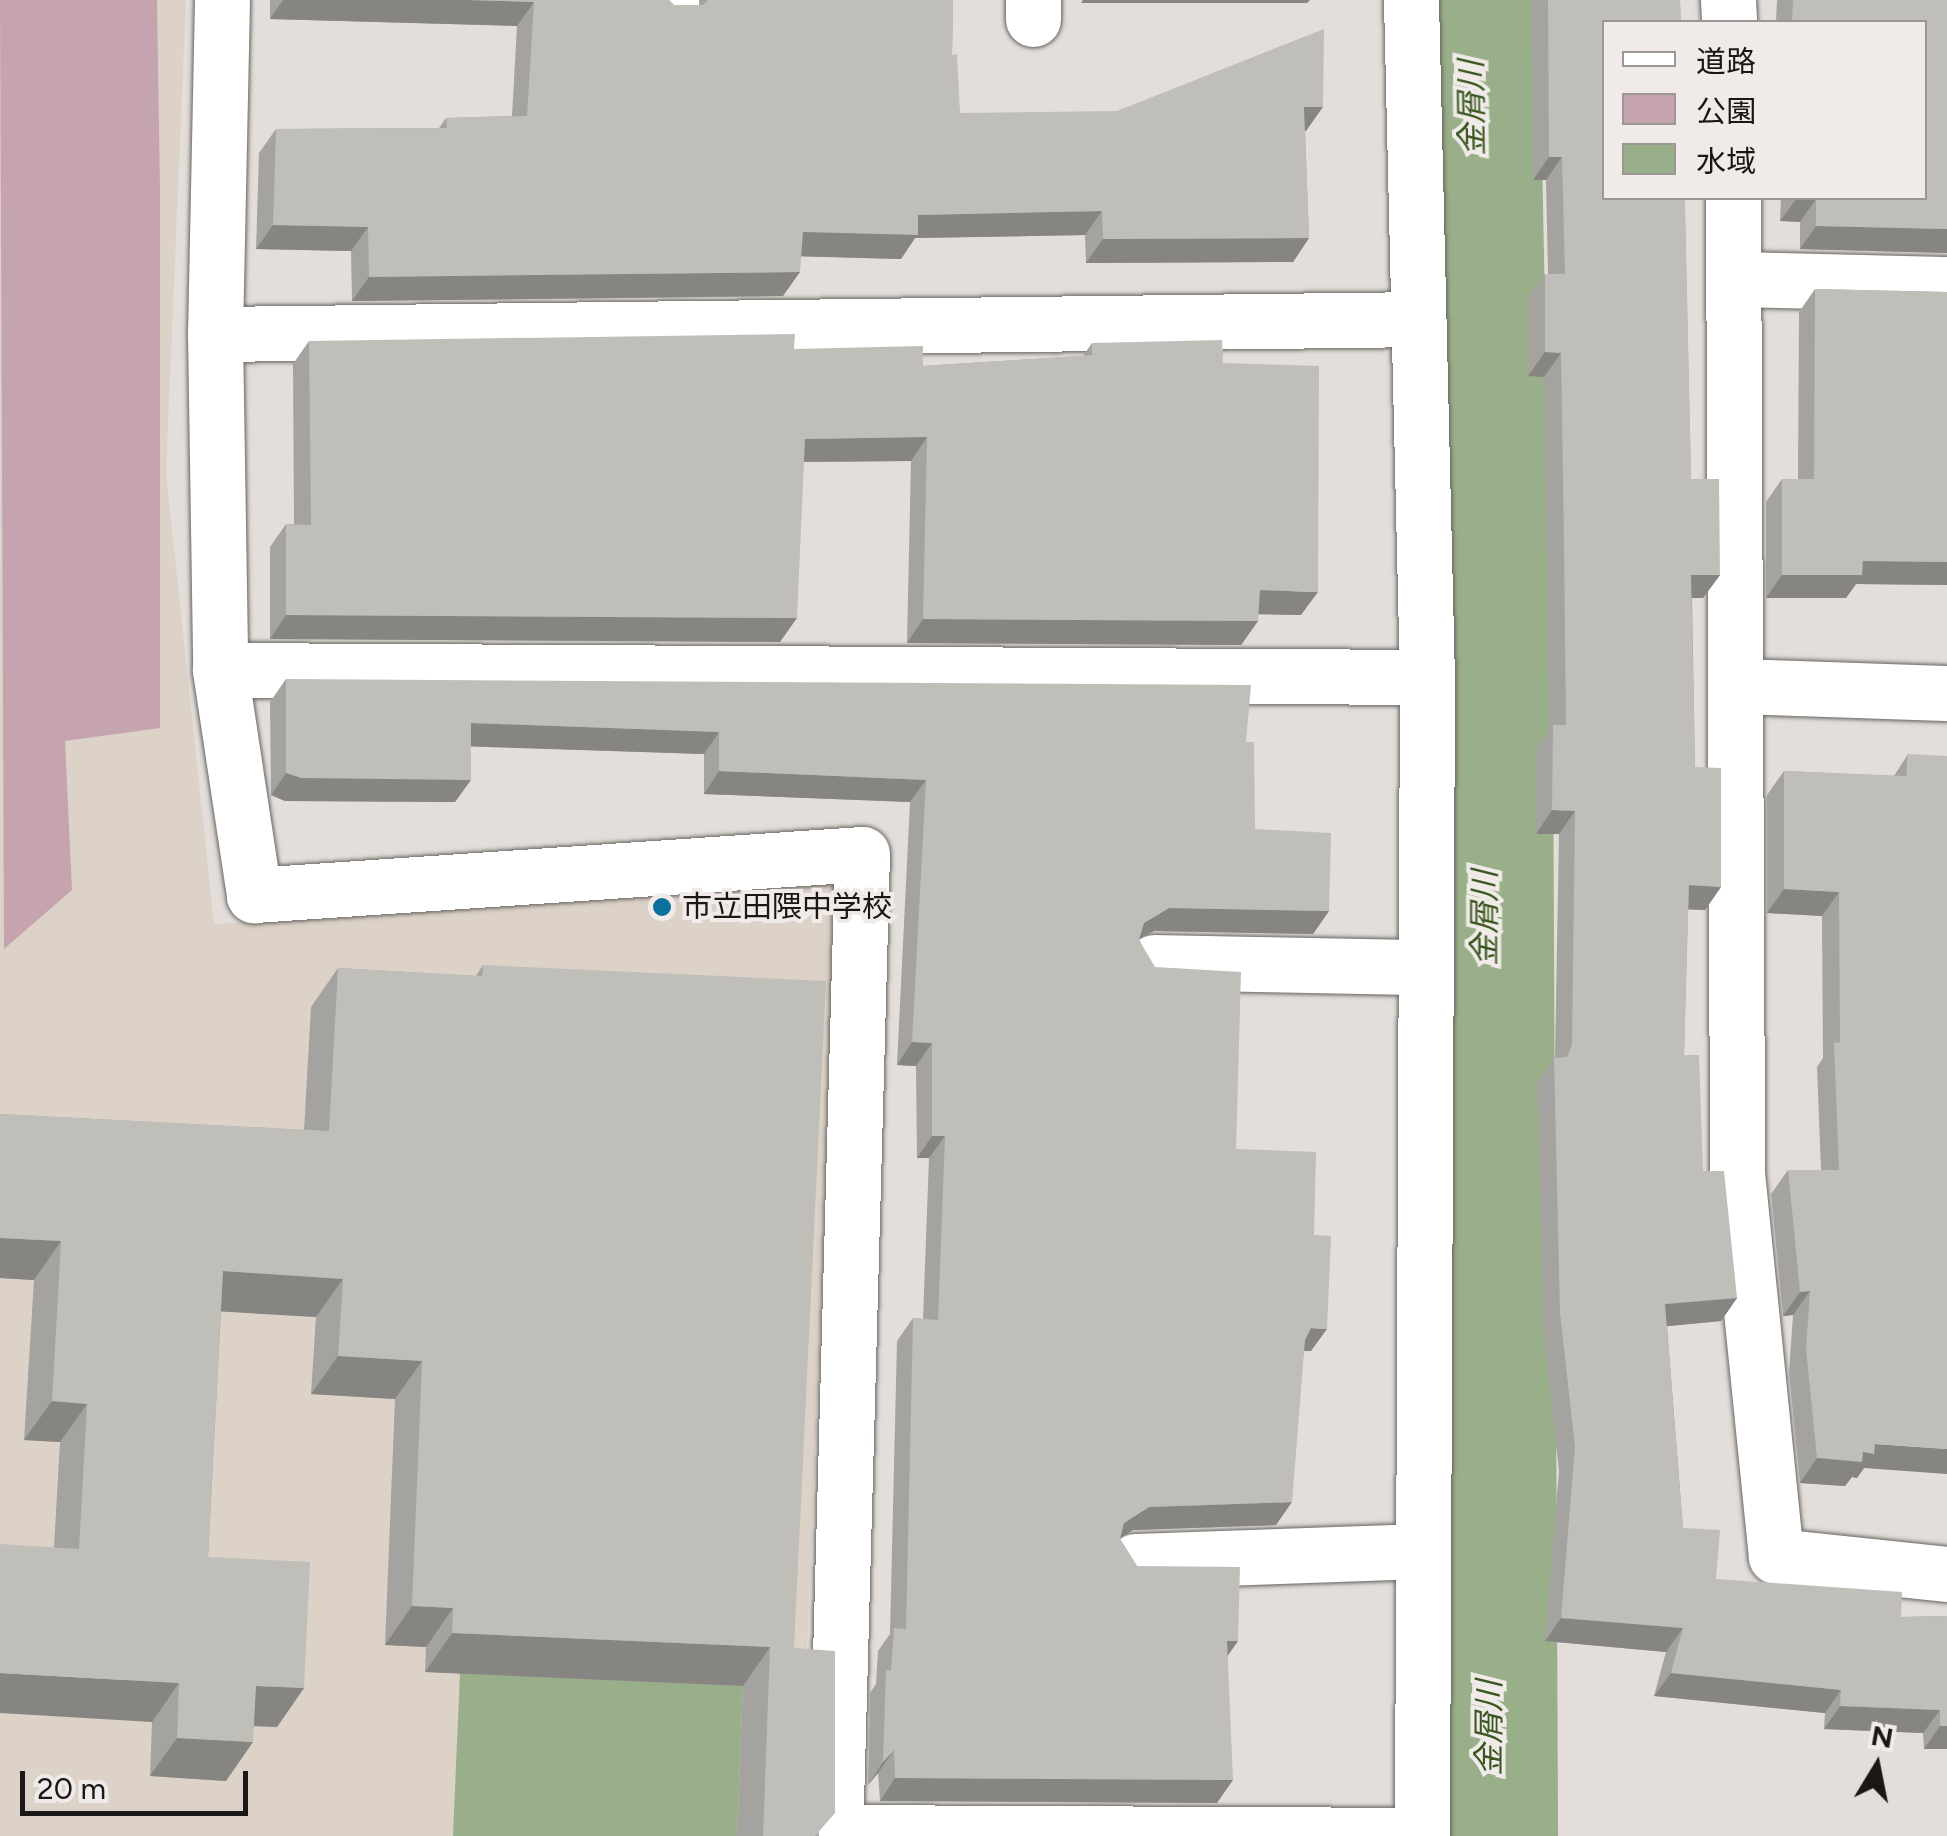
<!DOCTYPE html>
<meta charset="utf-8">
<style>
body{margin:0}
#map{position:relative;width:1947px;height:1836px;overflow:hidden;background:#e3deda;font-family:Figtree,"Noto Sans JP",sans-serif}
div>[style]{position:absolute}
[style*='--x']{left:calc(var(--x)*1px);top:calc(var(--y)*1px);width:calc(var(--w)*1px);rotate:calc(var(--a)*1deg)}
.built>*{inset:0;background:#dcd2c8}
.green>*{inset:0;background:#c5a4b0}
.water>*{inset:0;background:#99af89}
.river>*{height:138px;margin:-69px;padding:0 69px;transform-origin:69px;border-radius:69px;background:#99af89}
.roads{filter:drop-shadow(0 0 2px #686561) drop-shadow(0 0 2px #686561)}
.minor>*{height:55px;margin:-27.5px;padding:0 27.5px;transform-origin:27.5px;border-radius:27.5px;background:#fff}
.wall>*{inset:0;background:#a4a39f}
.shaded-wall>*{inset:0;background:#868582}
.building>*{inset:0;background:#bfbeb9}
.dots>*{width:28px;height:28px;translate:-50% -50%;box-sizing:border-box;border:5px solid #f0ebe8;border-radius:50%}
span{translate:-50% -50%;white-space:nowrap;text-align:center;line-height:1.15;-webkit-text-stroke:8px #f0ebe8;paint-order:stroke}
.poi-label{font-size:30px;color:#191816}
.left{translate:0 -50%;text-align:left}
.water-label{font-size:32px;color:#39571f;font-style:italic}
.legend{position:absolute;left:1602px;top:20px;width:325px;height:180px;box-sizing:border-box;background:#f0ebe8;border:2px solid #9a9794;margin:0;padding:12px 18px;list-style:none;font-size:30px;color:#191816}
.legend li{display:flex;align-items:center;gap:20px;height:50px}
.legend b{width:50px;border:2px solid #9a9794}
.north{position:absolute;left:1827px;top:1716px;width:100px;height:100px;-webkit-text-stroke:8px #f0ebe8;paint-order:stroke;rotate:10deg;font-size:28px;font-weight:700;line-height:40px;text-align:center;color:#191816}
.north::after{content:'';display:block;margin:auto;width:35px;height:45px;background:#191816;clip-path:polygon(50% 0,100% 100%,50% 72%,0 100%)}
.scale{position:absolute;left:20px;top:1771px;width:228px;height:45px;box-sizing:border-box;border:5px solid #191816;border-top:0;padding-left:12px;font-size:30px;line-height:35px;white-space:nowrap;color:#191816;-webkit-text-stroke:8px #f0ebe8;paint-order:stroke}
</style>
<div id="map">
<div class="built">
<i style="clip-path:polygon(0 0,186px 0,166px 473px,214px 924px,839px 883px,799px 1836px,0 1836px)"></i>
</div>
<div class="green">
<i style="clip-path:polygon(0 0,157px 0,160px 188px,160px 728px,65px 741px,72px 890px,4px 949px)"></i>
</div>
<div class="water">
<i style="clip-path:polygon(460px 1673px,743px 1686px,737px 1836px,453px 1836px)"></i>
</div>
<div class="river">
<i style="--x:1470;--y:0;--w:719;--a:88.88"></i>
<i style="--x:1484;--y:719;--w:1117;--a:89.74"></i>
</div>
<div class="roads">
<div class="minor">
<i style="--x:222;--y:0;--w:334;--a:91.2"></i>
<i style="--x:215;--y:334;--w:336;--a:89.1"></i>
<i style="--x:220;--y:670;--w:228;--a:81.4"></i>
<i style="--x:254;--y:895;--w:609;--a:-3.86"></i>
<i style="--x:862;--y:854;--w:982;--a:91.57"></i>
<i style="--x:1033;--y:0;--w:19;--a:90"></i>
<i style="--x:1411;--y:0;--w:677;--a:88.65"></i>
<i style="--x:1427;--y:677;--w:1159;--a:90.25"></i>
<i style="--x:1728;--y:0;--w:22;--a:87"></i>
<i style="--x:672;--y:1;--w:1;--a:-90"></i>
<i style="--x:1733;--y:198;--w:975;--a:89.76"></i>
<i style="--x:1737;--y:1173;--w:385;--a:84.2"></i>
<i style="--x:1776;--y:1556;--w:172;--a:6"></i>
<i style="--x:1735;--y:279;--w:212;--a:1.4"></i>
<i style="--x:215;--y:334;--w:1203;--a:-0.71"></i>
<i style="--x:220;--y:670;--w:1207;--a:0.33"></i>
<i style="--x:1736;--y:686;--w:211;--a:1.9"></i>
<i style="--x:1154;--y:962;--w:271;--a:1.1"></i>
<i style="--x:1135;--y:1561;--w:288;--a:-2"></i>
<i style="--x:835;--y:1832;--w:587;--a:0.29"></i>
</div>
</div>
<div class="wall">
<i style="clip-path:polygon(270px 0,669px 0,674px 5px,699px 5px,699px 0,953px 0,952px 55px,960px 113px,1306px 131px,1305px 131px,1309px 238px,1293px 262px,1086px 263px,1085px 235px,915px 238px,901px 259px,801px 256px,783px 296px,352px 301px,351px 251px,256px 249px,259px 153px,276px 129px,439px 128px,446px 118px,512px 116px,517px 26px,270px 19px)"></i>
<i style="clip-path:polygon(1532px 0,1680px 0,1691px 479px,1720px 575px,1703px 598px,1692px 598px,1695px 767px,1721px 887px,1705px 910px,1688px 909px,1684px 1055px,1703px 1171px,1737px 1298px,1721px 1321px,1667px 1326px,1683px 1528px,1716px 1579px,1901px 1617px,1947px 1616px,1947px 1749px,1924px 1749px,1923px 1733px,1824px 1729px,1825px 1713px,1654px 1696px,1666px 1652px,1545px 1641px,1559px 1471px,1544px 1337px,1537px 1082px,1554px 1058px,1555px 1058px,1559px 834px,1536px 834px,1537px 748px,1549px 731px,1547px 570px,1544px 377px,1528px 376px,1528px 297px,1545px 274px,1548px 274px,1546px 180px,1533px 180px)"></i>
<i style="clip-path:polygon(1777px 0,1947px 0,1947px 253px,1800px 249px,1800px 222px,1780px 221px,1781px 198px,1924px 198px,1924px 22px,1776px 22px)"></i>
<i style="clip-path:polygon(1815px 289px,1947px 292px,1947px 585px,1856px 584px,1846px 598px,1766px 598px,1766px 502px,1782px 479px,1798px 479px,1799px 312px)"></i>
<i style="clip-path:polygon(309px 341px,794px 349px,923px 366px,1083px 356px,1092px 343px,1223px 363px,1301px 615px,1258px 614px,1258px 621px,1241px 645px,907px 643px,911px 461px,804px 462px,780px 642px,270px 639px,270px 547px,286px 524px,294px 524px,293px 364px)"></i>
<i style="clip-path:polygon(286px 679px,1246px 742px,1255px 829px,1329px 911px,1313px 934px,1154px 931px,1139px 939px,1236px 1149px,1311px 1351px,1304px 1351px,1276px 1525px,1133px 1530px,1120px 1539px,1137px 1566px,1228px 1655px,1217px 1803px,880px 1801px,878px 1773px,868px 1785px,870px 1693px,876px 1684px,878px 1651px,890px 1634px,897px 1341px,913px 1318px,923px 1319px,929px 1158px,917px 1158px,916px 1066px,897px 1065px,910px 802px,704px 794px,704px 754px,471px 746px,455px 802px,285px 801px,271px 795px,270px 702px)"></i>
<i style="clip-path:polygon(1908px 754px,1864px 1468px,1857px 1478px,1852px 1477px,1845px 1486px,1800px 1483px,1789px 1373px,1793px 1315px,1783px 1316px,1771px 1194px,1788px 1170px,1821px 1170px,1817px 1067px,1823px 1058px,1822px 916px,1767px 913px,1767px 795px,1784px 771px,1894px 776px)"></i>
<i style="clip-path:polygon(483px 965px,794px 1648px,819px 1836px,737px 1836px,743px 1686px,425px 1672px,426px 1647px,385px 1645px,395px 1399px,311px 1394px,316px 1317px,221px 1311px,208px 1557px,304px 1688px,277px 1727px,254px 1726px,226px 1781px,150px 1776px,152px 1722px,54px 1547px,60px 1442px,24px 1440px,34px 1280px,0 1278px,0 1114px,304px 1130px,311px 1007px,338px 968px,476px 976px)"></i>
</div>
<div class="shaded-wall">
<i style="clip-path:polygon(283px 0,467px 0,534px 2px,517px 26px,270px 19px)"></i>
<i style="clip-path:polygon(1083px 0,1310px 0,1307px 3px,1081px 3px)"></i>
<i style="clip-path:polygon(1304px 107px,1323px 107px,1306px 131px,1287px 131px)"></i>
<i style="clip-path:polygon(1549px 157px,1562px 157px,1546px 180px,1533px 180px)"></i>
<i style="clip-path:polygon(1797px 198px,1816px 199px,1800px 222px,1780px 221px)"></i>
<i style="clip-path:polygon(1102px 211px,1085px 235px,915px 238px,901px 259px,786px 256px,803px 232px,918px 215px)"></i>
<i style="clip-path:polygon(273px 225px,368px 227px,351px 251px,256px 249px)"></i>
<i style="clip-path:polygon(1816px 226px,1947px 229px,1947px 253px,1800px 249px)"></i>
<i style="clip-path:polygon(1309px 238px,1293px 262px,1086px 263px,1103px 239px)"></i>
<i style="clip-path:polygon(800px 272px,783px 296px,352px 301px,369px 277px)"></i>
<i style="clip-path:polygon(1545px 352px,1561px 353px,1544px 377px,1528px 376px)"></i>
<i style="clip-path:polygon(927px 437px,911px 461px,788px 462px,805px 439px)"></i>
<i style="clip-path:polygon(1863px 561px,1947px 562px,1947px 585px,1856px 584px,1846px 598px,1766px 598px,1782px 575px)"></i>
<i style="clip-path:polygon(1691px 575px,1720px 575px,1703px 598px,1675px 598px)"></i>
<i style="clip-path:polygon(1260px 590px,1318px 592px,1301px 615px,1244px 614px)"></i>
<i style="clip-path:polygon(286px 615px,797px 618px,780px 642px,270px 639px)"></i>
<i style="clip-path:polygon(923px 619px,1258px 621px,1241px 645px,907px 643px)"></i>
<i style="clip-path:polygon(471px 723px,719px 732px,704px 754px,455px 746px)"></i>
<i style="clip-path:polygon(719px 771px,926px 780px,910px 802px,704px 794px)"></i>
<i style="clip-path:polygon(286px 773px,471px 780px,455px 802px,285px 801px,271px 795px)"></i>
<i style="clip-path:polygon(1552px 810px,1575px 811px,1559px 834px,1536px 834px)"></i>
<i style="clip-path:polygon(1689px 885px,1721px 887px,1705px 910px,1672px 909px)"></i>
<i style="clip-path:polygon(1784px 889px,1839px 892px,1822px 916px,1767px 913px)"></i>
<i style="clip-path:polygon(1169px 908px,1329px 911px,1313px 934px,1154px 931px,1128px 945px,1144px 923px)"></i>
<i style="clip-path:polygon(912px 1042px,932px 1043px,916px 1066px,897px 1065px)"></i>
<i style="clip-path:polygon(932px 1136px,945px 1136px,929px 1158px,917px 1158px)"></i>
<i style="clip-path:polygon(0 1238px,61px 1241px,34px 1280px,0 1278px)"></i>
<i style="clip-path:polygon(223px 1271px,343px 1279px,316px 1317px,196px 1310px)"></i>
<i style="clip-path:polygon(1810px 1291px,1793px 1315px,1783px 1316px,1800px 1292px)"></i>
<i style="clip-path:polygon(1737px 1298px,1721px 1321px,1649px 1328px,1665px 1304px)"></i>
<i style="clip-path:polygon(1311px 1328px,1327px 1329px,1311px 1351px,1295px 1351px)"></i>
<i style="clip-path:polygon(338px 1356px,422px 1361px,395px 1399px,311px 1394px)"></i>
<i style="clip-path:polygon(52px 1401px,87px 1404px,60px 1442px,24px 1440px)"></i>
<i style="clip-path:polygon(1875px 1444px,1947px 1449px,1947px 1474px,1864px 1468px,1857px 1478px,1852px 1477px,1845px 1486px,1800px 1483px,1817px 1458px,1863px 1452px)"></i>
<i style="clip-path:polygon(1292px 1502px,1276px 1525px,1133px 1530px,1108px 1546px,1124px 1523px,1149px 1507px)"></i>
<i style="clip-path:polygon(412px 1606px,453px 1608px,426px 1647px,385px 1645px)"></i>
<i style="clip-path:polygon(1561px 1618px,1683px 1628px,1666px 1652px,1545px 1641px)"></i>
<i style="clip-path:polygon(452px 1633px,770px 1647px,743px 1686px,425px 1672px)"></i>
<i style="clip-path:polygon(1227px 1641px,1238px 1641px,1222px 1664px)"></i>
<i style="clip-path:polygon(0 1673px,179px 1683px,152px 1722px,0 1713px)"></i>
<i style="clip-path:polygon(1671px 1673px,1841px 1690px,1825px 1713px,1654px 1696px)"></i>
<i style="clip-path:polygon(256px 1686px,304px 1688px,277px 1727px,229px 1725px)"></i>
<i style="clip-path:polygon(1840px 1706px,1940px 1710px,1923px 1733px,1824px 1729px)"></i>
<i style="clip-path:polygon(1940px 1726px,1947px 1726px,1947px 1749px,1924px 1749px)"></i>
<i style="clip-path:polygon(177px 1738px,253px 1742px,226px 1781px,150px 1776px)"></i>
<i style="clip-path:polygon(894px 1750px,878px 1773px,868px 1785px,883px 1762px)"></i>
<i style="clip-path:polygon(895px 1778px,1233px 1780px,1217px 1803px,880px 1801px)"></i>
</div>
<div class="building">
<i style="clip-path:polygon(467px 0,669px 0,674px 5px,703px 5px,708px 0,953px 0,952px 55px,957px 54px,960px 113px,1117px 111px,1324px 29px,1323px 107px,1304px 107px,1309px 238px,1103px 239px,1102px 211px,918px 215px,918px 235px,803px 232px,800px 272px,369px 277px,368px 227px,273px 225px,276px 129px,447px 128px,446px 118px,527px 116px,534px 2px)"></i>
<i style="clip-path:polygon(1548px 0,1680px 0,1681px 22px,1604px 22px,1604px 198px,1685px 198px,1691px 479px,1719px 479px,1720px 575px,1691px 575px,1695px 767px,1721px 768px,1721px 887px,1689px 885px,1684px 1055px,1699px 1055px,1703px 1171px,1724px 1171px,1737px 1298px,1665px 1304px,1683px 1528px,1720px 1530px,1716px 1579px,1902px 1592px,1901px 1617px,1947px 1616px,1947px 1726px,1940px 1726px,1940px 1710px,1840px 1706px,1841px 1690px,1671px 1673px,1683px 1628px,1561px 1618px,1575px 1447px,1560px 1313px,1554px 1058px,1567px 1057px,1572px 1045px,1575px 811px,1552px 810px,1553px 725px,1566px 725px,1564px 546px,1561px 353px,1545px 352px,1545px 274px,1565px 274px,1562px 157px,1549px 157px)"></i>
<i style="clip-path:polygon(1793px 0,1947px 0,1947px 229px,1816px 226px,1816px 199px,1797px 198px,1924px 198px,1924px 22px,1792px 22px)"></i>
<i style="clip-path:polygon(1815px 289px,1947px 292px,1947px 562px,1863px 561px,1862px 575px,1782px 575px,1782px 479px,1814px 479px)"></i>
<i style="clip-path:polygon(795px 334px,794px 349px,923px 346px,923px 366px,1092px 355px,1092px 343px,1222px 340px,1223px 363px,1319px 366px,1318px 592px,1260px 590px,1258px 621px,923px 619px,927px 437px,805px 439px,797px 618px,286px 615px,286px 524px,311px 525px,309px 341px)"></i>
<i style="clip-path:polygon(286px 679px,1251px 685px,1246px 742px,1254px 742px,1255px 829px,1331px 833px,1329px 911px,1169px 908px,1144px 923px,1139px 940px,1155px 967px,1241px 972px,1236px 1149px,1316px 1152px,1314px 1235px,1331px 1236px,1327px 1329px,1311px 1328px,1305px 1340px,1292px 1502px,1149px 1507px,1124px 1523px,1120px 1539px,1137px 1566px,1240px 1567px,1238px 1641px,1227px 1641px,1233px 1780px,895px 1778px,894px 1750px,883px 1762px,886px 1670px,891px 1670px,894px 1628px,906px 1629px,913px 1318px,938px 1320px,945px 1136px,932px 1136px,932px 1043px,912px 1042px,926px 780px,719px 771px,719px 732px,471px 723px,471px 780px,301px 778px,286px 773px)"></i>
<i style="clip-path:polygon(1908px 754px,1947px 756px,1947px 1449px,1875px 1444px,1874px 1454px,1863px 1452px,1862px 1462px,1817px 1458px,1806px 1349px,1810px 1291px,1800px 1292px,1788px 1170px,1839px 1170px,1834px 1043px,1840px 1042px,1839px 892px,1784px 889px,1784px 771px,1907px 776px)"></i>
<i style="clip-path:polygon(483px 965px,826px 981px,794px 1648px,835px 1651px,835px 1813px,815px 1836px,763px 1836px,770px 1647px,452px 1633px,453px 1608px,412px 1606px,422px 1361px,338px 1356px,343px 1279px,223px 1271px,208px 1557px,310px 1562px,304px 1688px,256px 1686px,253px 1742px,177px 1738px,179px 1683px,0 1673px,0 1544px,79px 1549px,87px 1404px,52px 1401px,61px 1241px,0 1238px,0 1114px,329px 1131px,338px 968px,482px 976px)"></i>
</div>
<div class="dots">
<i style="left:662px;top:907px;background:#0a719e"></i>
</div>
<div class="poi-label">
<span class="left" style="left:682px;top:907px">市立田隈中学校</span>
</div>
<div class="water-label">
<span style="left:1472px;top:108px;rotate:-91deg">金屑川</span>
<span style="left:1485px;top:918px;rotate:-90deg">金屑川</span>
<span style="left:1489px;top:1728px;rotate:-90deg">金屑川</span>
</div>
<ul class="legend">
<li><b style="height:12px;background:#fff"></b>道路</li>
<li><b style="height:28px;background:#c5a4b0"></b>公園</li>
<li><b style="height:28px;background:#99af89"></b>水域</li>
</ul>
<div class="north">N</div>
<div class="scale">20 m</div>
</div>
